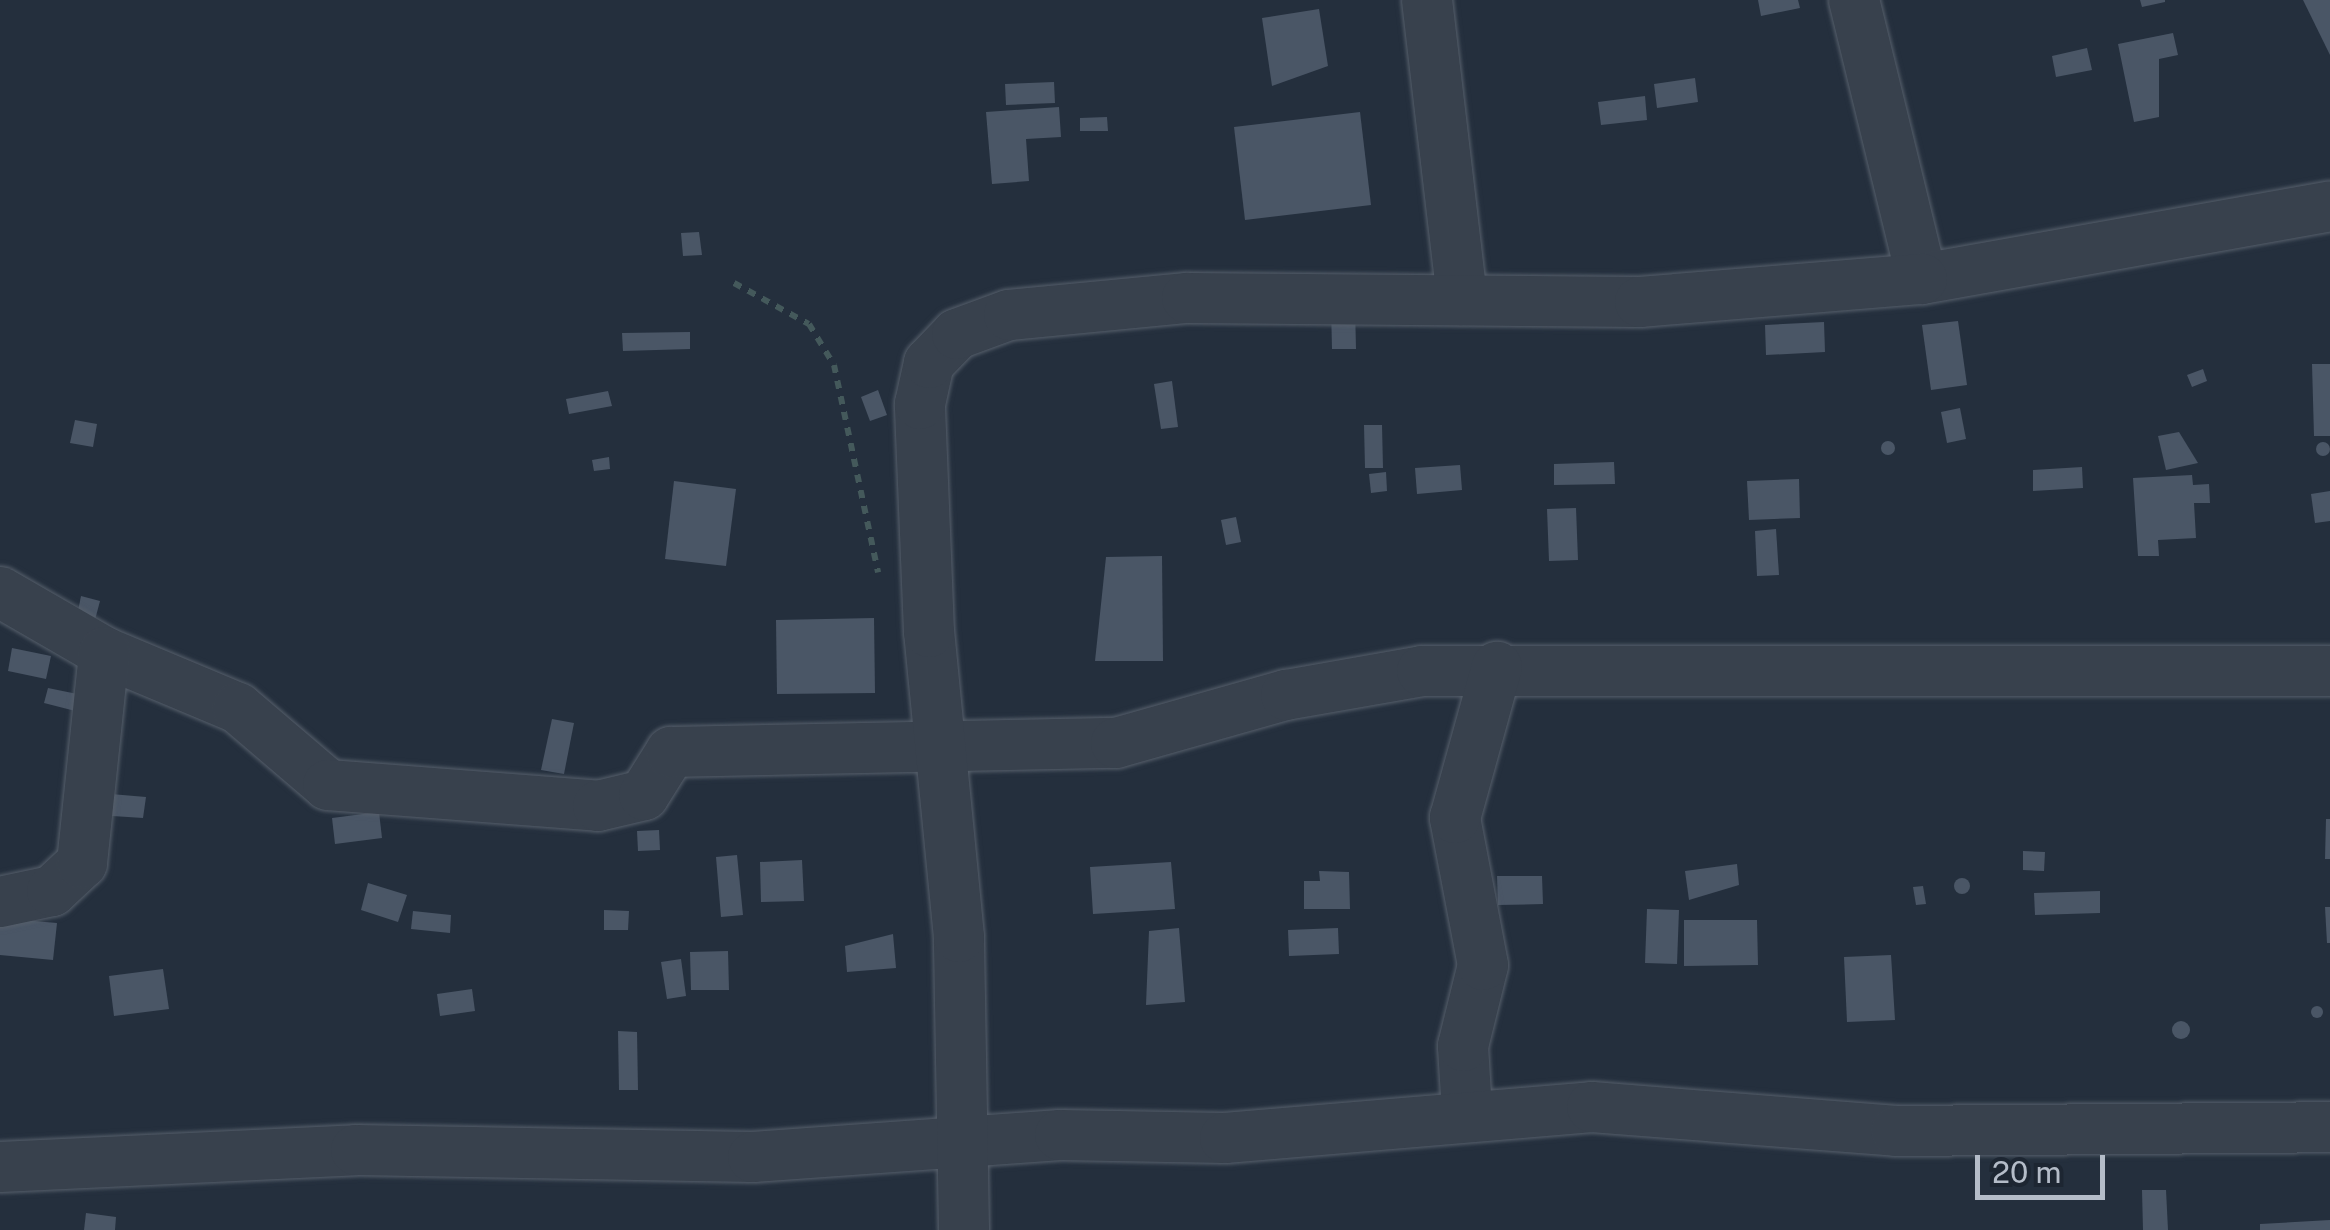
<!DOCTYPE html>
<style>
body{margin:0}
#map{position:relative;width:2330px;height:1230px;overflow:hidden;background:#242f3d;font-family:"Public Sans",sans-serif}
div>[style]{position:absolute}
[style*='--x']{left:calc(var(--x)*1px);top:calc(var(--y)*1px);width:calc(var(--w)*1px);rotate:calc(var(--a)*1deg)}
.building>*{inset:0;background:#4a5666}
.round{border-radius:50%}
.path>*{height:6px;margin-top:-3px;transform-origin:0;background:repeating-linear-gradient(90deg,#44595b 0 8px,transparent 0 16px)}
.roads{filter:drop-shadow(0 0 2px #565f6b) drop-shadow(0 0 2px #565f6b)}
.minor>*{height:50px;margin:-25px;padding:0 25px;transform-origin:25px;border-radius:25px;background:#38414d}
span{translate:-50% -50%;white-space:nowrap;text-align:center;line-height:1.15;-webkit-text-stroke:8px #1d2632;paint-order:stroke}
.scale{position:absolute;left:1975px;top:1155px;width:130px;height:45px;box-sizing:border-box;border:5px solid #b4bcc8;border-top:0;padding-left:12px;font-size:30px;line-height:35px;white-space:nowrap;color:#b4bcc8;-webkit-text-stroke:8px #1d2632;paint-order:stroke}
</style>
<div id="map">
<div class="building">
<i style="clip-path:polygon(1758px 0,1798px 0,1800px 8px,1761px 16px)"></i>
<i style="clip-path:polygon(2140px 0,2165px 0,2165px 2px,2142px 7px)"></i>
<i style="clip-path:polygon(2303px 0,2330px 0,2330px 55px)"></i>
<i style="clip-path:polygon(1319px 9px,1328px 66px,1272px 86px,1262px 18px)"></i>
<i style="clip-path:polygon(2173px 33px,2178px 55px,2159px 59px,2159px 117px,2134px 122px,2118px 44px)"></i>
<i style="clip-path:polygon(2087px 48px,2092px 70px,2056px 77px,2052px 56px)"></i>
<i style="clip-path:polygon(1695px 78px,1698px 102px,1657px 108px,1654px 84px)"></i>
<i style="clip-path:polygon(1054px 82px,1055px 103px,1006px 105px,1005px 84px)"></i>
<i style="clip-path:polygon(1645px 96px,1647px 120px,1601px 125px,1598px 102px)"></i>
<i style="clip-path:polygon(1059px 107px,1061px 137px,1026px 139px,1029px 181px,992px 184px,986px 112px)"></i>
<i style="clip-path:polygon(1360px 112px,1371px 205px,1245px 220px,1234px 127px)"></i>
<i style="clip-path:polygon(1107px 117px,1108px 131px,1080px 131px,1080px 118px)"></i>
<i style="clip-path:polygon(699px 232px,702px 255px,683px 256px,681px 233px)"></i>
<i style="clip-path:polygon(1331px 307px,1355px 307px,1356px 349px,1332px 349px)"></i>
<i style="clip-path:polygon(1958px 321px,1967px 385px,1931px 390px,1922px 325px)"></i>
<i style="clip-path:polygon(1824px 322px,1825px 352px,1766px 355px,1765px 325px)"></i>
<i style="clip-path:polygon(690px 332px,690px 349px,623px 351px,622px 333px)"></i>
<i style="clip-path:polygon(2312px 364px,2330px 364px,2330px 436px,2314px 436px)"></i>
<i style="clip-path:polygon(2203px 369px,2207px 381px,2192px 387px,2187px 375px)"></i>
<i style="clip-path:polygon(1172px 381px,1178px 427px,1161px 429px,1154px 384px)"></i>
<i style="clip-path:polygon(878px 390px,887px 415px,870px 421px,861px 397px)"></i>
<i style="clip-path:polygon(608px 391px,612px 406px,569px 414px,566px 399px)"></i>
<i style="clip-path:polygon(1960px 408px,1966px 439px,1947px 443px,1941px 412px)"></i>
<i style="clip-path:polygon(75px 420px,97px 424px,93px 447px,70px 443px)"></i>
<i style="clip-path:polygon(1364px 425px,1382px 425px,1383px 468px,1365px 468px)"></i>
<i style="clip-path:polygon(2179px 432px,2198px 463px,2166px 470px,2158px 436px)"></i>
<i class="round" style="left:1881px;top:441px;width:14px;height:14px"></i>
<i class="round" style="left:2316px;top:442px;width:14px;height:14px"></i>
<i style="clip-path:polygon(609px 457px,610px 469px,594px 471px,592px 460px)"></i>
<i style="clip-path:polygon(1614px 462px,1615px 484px,1554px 485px,1554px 464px)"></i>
<i style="clip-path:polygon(1460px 465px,1462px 490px,1417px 494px,1415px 468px)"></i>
<i style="clip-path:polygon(2082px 467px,2083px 488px,2033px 491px,2033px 470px)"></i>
<i style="clip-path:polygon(1386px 472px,1387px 491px,1371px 493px,1369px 474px)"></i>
<i style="clip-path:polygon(2192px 475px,2193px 485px,2209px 484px,2210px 503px,2194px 503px,2196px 538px,2158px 540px,2159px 556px,2138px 556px,2133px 478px)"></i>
<i style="clip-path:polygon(1799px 479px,1800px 518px,1749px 520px,1747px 481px)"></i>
<i style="clip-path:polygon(674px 481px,736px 489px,726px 566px,665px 559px)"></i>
<i style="clip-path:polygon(2330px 491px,2330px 521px,2315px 523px,2311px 494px)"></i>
<i style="clip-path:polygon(1576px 508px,1578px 560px,1549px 561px,1547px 509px)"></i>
<i style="clip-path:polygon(1236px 517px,1241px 542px,1226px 545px,1221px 520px)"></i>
<i style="clip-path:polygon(1776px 529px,1779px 575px,1757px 576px,1755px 531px)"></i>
<i style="clip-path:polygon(1162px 556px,1163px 661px,1095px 661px,1106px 557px)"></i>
<i style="clip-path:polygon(81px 596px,100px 601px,91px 635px,74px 631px)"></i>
<i style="clip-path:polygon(874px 618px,875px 693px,777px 694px,776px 620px)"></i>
<i style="clip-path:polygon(12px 648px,51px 656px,46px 679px,8px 671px)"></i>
<i style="clip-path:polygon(48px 688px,87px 696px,87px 714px,44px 703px)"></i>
<i style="clip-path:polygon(552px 719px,574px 723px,564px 774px,541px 770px)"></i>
<i style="clip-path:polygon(99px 793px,146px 797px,143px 818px,97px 815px)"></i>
<i style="clip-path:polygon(379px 812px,382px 838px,335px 844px,332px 818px)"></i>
<i style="clip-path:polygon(2326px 819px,2330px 819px,2330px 859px,2325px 859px)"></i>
<i style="clip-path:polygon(659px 830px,660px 850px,638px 851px,637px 831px)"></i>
<i style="clip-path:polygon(2023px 851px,2045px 852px,2044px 871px,2023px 870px)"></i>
<i style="clip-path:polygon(737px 855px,743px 915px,721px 917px,716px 857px)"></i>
<i style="clip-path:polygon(802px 860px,804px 901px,761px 902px,760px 862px)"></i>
<i style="clip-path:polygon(1171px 862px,1175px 909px,1093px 914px,1090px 867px)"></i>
<i style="clip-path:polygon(1737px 864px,1739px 885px,1689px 900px,1685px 871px)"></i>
<i style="clip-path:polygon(1319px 871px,1349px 872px,1350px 909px,1304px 909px,1304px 881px,1320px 881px)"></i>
<i style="clip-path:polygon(1497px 876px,1542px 876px,1543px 904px,1498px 905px)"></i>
<i class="round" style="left:1954px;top:878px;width:16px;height:16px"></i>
<i style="clip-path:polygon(368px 883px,407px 895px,398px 922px,361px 910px)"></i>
<i style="clip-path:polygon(1923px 886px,1926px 904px,1916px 905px,1913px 887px)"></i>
<i style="clip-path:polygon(2100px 891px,2100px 913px,2035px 915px,2034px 893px)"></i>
<i style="clip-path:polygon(2325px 907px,2330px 907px,2330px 943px,2327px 943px)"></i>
<i style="clip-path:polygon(1647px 909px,1679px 910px,1677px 964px,1645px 963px)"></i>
<i style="clip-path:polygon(604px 910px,629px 911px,628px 930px,604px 930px)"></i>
<i style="clip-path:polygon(413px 911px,451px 915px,450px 933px,411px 929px)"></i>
<i style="clip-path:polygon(0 918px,57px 923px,53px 960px,0 955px)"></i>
<i style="clip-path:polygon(1684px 920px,1757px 920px,1758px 965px,1684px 966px)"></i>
<i style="clip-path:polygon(1179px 928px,1185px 1002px,1146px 1005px,1149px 931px)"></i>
<i style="clip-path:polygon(1338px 928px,1339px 954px,1289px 956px,1288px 930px)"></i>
<i style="clip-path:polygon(893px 934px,896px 968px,847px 972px,845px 946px)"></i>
<i style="clip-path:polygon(728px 951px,729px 990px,691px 990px,690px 952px)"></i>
<i style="clip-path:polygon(1891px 955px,1895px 1020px,1847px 1022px,1844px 957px)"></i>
<i style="clip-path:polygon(681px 959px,686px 996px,667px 999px,661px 962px)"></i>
<i style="clip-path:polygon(163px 969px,169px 1009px,114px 1016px,109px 976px)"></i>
<i style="clip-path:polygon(472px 989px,475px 1011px,440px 1016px,437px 994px)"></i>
<i class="round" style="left:2311px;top:1006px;width:12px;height:12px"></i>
<i class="round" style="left:2172px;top:1021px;width:18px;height:18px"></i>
<i style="clip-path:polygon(618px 1031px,637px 1032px,638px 1090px,619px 1090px)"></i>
<i style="clip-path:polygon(2142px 1190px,2166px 1190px,2168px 1230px,2143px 1230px)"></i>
<i style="clip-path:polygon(86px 1213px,116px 1217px,115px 1230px,84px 1230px)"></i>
<i style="clip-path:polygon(2330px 1220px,2330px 1230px,2260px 1230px,2260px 1224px)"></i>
</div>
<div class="path">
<i style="--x:734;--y:283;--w:85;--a:28.7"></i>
<i style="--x:809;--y:324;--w:48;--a:58.6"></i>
<i style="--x:834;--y:365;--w:212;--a:78"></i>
</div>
<div class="roads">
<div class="minor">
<i style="--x:1427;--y:0;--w:302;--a:83.3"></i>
<i style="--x:1854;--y:0;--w:287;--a:76.3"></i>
<i style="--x:1922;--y:279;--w:414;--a:-10.1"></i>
<i style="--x:0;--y:592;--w:120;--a:30"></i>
<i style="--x:104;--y:652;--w:145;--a:22.7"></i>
<i style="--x:238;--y:708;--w:118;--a:40.5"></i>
<i style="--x:328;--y:785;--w:271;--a:4.4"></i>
<i style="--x:598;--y:806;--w:47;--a:-13.4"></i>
<i style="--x:644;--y:795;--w:51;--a:-57.9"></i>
<i style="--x:671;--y:752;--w:445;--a:-1.2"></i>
<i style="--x:1116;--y:743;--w:177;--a:-15.8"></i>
<i style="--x:1286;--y:695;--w:138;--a:-10"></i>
<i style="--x:1422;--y:671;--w:908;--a:0"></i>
<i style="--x:0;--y:902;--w:53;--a:-11.9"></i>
<i style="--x:52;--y:891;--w:41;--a:-43"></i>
<i style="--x:82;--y:863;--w:212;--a:-84"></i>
<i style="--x:1467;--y:1112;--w:66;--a:-93.5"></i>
<i style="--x:1463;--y:1046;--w:83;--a:-76.1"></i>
<i style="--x:1483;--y:965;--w:150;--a:-100.8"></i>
<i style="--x:1455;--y:818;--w:157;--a:-74.5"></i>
<i style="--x:0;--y:1167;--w:356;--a:-2.7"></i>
<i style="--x:356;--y:1150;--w:397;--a:1"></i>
<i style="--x:753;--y:1157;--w:308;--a:-4.1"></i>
<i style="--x:1060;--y:1135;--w:165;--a:1"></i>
<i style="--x:1225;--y:1138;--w:368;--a:-4.8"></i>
<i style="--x:1592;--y:1107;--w:305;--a:4.5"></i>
<i style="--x:1896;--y:1131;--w:434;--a:-0.5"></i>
<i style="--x:964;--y:1230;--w:293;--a:-91"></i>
<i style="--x:959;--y:937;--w:306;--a:-95.6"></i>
<i style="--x:929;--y:632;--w:228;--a:-92.3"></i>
<i style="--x:920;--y:404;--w:42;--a:-77.6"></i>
<i style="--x:929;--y:363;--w:40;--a:-46"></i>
<i style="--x:957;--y:334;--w:55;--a:-20.1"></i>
<i style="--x:1009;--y:315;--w:179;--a:-5.5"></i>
<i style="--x:1187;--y:298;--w:453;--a:0.5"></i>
<i style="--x:1640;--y:302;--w:283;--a:-4.7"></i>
</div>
</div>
<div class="scale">20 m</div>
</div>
